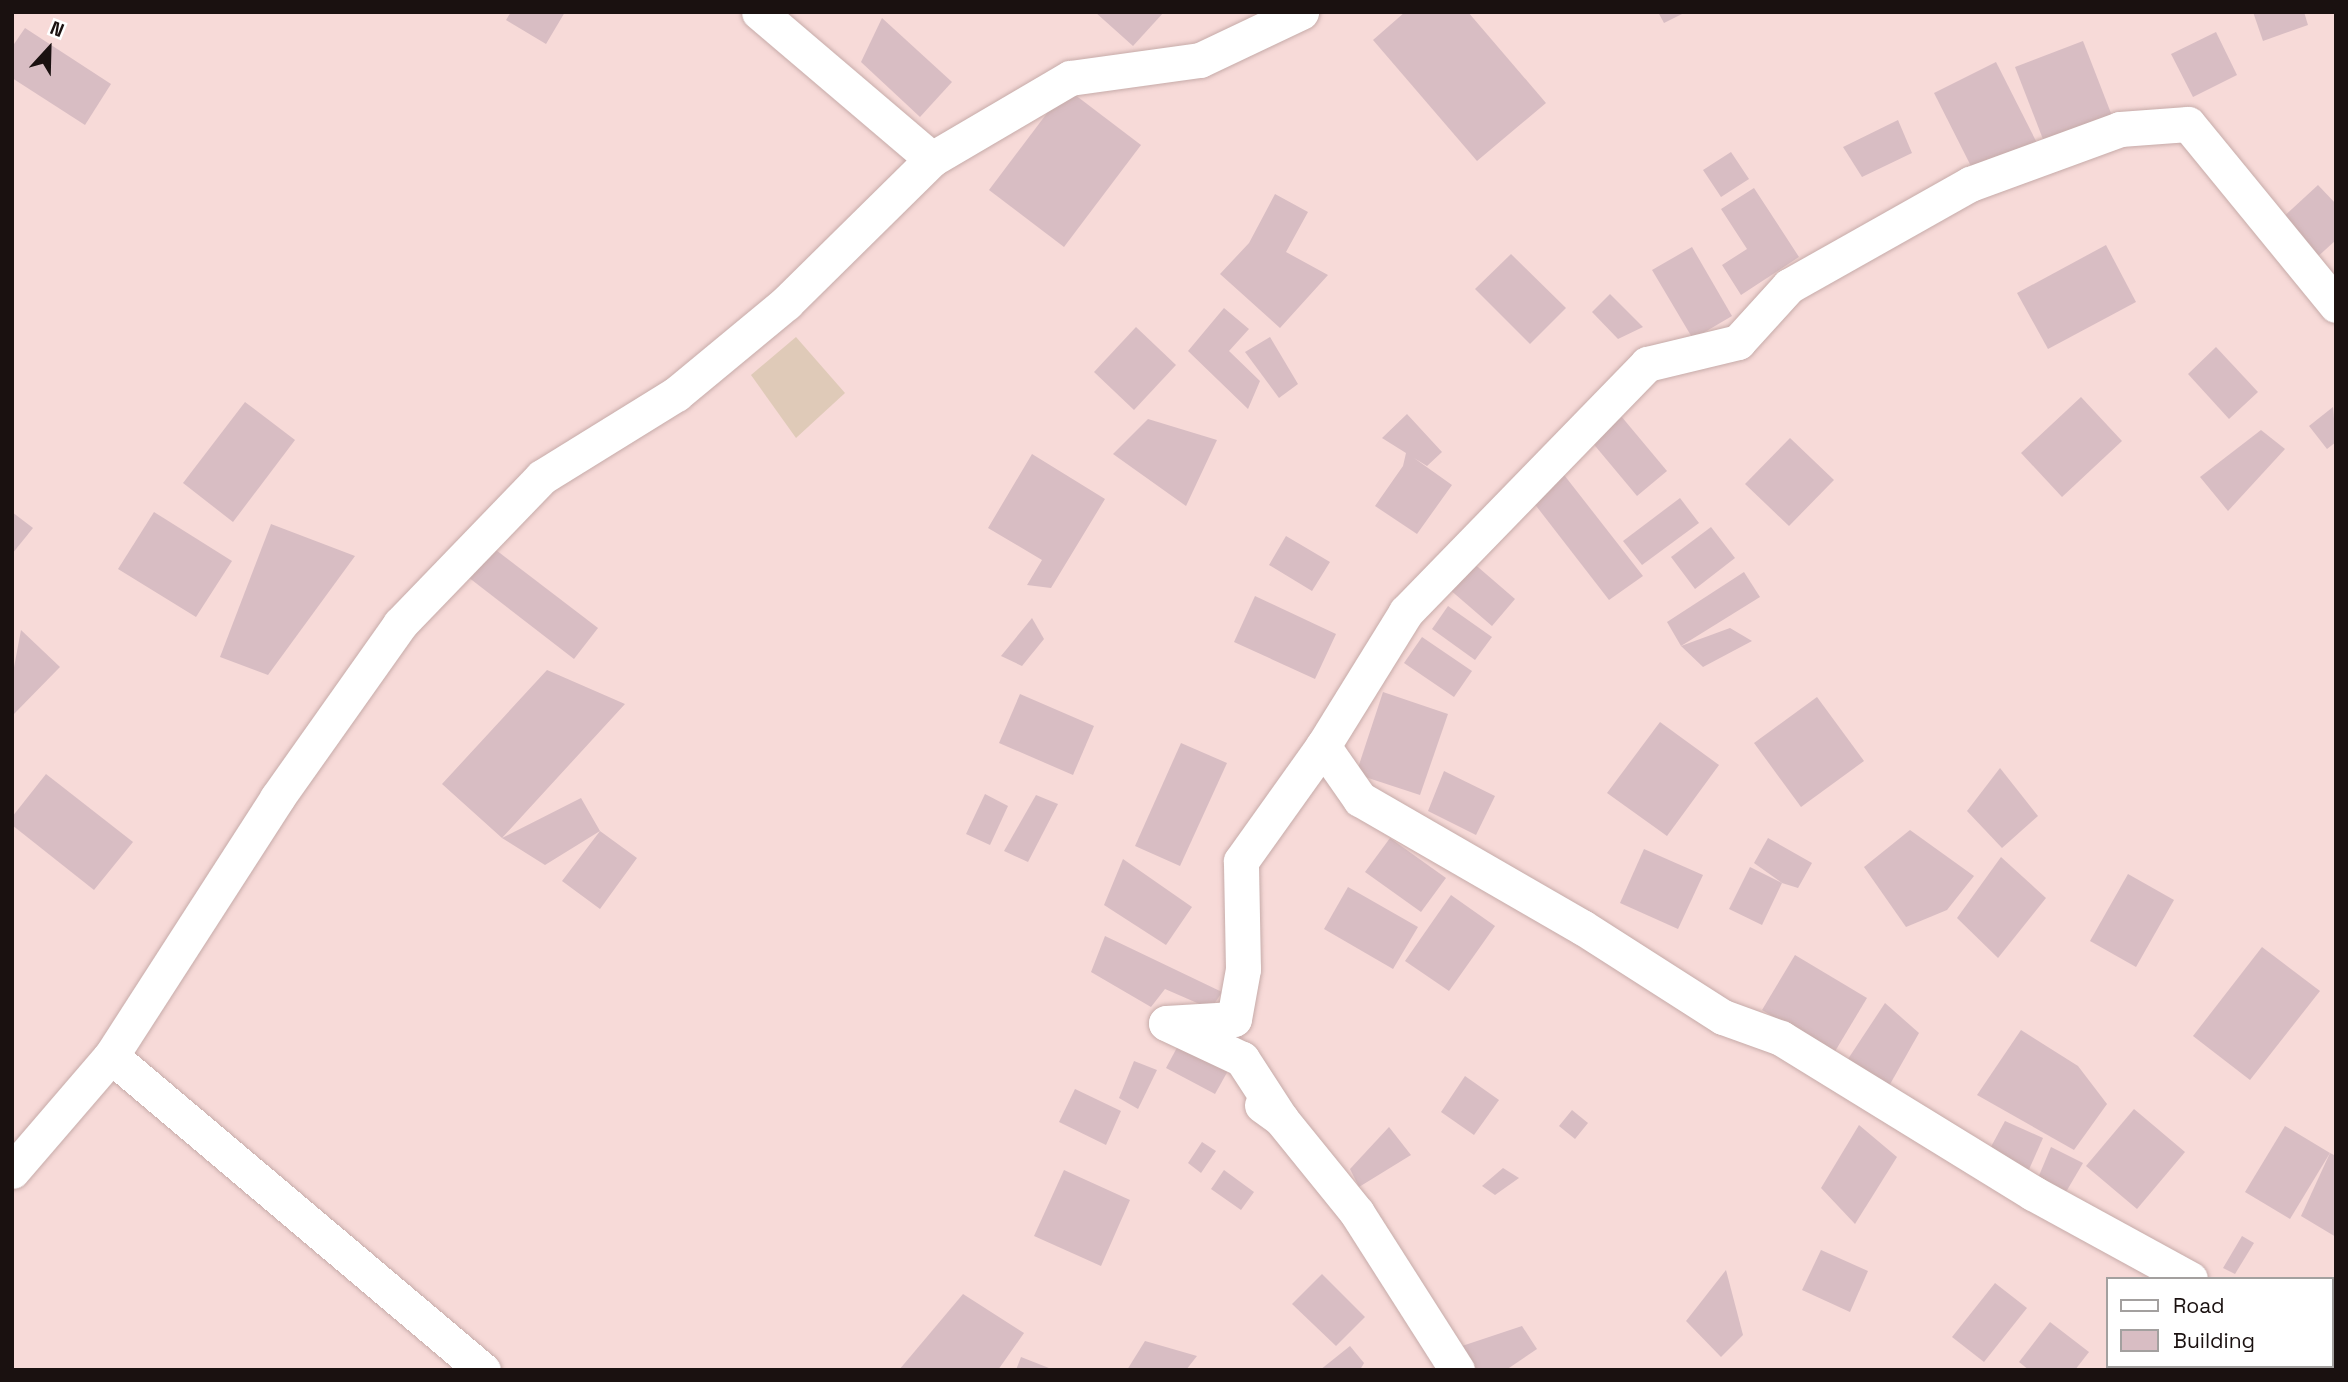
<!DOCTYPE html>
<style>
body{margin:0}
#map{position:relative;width:2348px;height:1382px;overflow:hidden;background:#f7dad8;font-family:"Space Grotesk",sans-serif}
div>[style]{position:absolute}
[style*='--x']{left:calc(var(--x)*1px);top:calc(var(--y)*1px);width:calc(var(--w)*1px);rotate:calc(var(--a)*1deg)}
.green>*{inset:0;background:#dfcab8}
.building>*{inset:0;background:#d8bdc3}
.roads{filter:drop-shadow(0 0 2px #c6aba9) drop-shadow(0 0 2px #c6aba9)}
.minor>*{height:35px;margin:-17.5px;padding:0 17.5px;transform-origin:17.5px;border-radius:17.5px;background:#fff}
span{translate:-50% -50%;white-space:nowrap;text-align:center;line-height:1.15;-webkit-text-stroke:5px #fff;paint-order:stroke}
.frame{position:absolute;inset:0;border:14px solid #1a1110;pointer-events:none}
.legend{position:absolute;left:2106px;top:1277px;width:228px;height:91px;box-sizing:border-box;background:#fff;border:2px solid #a3a09f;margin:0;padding:9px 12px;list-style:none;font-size:21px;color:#1a1110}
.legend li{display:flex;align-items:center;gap:14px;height:35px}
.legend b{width:35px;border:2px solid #a3a09f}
.north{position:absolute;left:14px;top:14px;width:70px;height:70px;-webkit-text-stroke:5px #fff;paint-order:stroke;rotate:22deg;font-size:19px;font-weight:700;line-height:28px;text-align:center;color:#1a1110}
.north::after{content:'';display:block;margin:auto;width:24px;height:32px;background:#1a1110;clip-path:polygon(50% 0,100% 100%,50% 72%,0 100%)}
</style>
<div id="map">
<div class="green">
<i style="clip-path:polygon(796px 337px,845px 393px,796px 438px,751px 375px)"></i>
</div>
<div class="building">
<i style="clip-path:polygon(511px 12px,565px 12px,546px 44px,506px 20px)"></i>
<i style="clip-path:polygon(1095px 12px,1164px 12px,1133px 46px)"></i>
<i style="clip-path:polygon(1405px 12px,1468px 12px,1546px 103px,1477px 161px,1373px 40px)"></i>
<i style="clip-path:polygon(1658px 12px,1686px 12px,1664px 23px)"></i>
<i style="clip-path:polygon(2253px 12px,2304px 12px,2308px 25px,2263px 41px)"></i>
<i style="clip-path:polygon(882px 18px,952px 82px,920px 117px,861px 62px)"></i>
<i style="clip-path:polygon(25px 28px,111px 84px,85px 125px,12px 78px,12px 47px)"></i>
<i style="clip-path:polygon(2216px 32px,2237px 75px,2193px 97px,2171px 54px)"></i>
<i style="clip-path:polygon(2083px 41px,2114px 121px,2046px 147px,2015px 67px)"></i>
<i style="clip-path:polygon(1996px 62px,2038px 145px,1976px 176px,1934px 93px)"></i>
<i style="clip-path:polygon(1066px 88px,1141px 145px,1064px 247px,989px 190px)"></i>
<i style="clip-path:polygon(1898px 120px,1912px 153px,1862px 177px,1843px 147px)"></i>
<i style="clip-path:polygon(1731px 152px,1749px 179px,1721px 197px,1703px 170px)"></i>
<i style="clip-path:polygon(2318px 185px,2336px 204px,2336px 240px,2314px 260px,2278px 222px)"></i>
<i style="clip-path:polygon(1754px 188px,1799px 257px,1741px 295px,1722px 265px,1747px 249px,1721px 209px)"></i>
<i style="clip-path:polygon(1275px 194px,1308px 212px,1286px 252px,1328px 275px,1280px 328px,1220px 274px,1249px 243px)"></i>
<i style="clip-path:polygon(2106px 245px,2136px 302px,2048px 349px,2017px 293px)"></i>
<i style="clip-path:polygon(1692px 247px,1732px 316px,1693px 339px,1652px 270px)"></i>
<i style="clip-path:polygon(1511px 254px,1566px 308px,1530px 344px,1475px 289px)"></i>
<i style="clip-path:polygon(1610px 294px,1643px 327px,1618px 339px,1592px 312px)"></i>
<i style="clip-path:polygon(1224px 308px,1249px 329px,1229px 351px,1260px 381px,1248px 409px,1188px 351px)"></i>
<i style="clip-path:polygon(1136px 327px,1176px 365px,1134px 410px,1094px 372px)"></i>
<i style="clip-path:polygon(1270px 337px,1298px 384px,1279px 398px,1245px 352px)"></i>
<i style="clip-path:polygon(2216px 347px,2258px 392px,2229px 419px,2188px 374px)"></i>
<i style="clip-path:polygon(2081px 397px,2122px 441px,2062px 497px,2021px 453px)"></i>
<i style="clip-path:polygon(245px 402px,295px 440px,233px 522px,183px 483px)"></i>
<i style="clip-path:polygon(2333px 407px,2336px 442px,2327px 449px,2309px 426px)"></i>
<i style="clip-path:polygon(1407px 414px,1442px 452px,1427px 466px,1414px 458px,1452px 485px,1417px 534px,1375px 506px,1403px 466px,1406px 453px,1382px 438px)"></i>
<i style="clip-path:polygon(1621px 416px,1667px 471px,1637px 496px,1591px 441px)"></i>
<i style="clip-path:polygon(1148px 419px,1217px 440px,1186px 506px,1113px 454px)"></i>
<i style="clip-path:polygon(2261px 430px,2285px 449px,2228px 511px,2200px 477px)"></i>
<i style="clip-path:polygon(1790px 438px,1834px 480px,1789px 526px,1745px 484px)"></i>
<i style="clip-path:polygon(1032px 454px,1105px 499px,1051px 588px,1027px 585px,1042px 560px,988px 528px)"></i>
<i style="clip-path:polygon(1561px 471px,1643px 576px,1609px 600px,1530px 498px)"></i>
<i style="clip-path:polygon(1680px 498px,1699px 523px,1642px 565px,1623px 541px)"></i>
<i style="clip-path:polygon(12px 512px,33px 528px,12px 554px)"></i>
<i style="clip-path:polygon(154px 512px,232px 561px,196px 617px,118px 569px)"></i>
<i style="clip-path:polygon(271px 524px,355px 556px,268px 675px,220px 657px)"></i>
<i style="clip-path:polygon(1711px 527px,1735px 558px,1695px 589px,1671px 557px)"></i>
<i style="clip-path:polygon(1286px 536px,1330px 562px,1312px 591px,1269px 565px)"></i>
<i style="clip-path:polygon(492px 547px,598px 628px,574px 659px,468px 577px)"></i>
<i style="clip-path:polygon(1464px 555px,1515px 599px,1492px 626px,1441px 582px)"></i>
<i style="clip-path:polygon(1744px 572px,1760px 597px,1681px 646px,1667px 622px)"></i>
<i style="clip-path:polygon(1255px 596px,1336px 634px,1315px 679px,1234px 642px)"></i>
<i style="clip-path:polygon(1448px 606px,1492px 637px,1475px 660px,1432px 629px)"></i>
<i style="clip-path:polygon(1032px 618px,1044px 639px,1022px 666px,1001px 656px)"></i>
<i style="clip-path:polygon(1730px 628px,1752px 641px,1703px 667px,1681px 646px)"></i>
<i style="clip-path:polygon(21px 630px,60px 667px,12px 716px,12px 678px)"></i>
<i style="clip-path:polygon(1422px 637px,1472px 671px,1454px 697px,1404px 663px)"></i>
<i style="clip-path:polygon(547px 670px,625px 704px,502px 838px,581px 798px,600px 831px,637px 858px,600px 909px,562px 881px,600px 831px,545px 865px,502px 838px,442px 784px)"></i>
<i style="clip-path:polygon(1383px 692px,1448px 714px,1420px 795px,1356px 774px)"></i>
<i style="clip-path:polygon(1020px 694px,1094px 726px,1073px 775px,999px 743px)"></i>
<i style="clip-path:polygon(1817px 697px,1864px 761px,1801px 807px,1754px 743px)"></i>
<i style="clip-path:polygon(1660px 722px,1719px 765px,1667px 836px,1607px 793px)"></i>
<i style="clip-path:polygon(1181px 743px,1227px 763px,1180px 866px,1135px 846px)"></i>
<i style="clip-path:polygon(2000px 768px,2038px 816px,2002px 848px,1967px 811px)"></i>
<i style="clip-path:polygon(1444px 771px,1495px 796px,1476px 835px,1428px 811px)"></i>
<i style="clip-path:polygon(46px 774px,133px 842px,94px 890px,12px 825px,12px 817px)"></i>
<i style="clip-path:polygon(985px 794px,1008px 806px,990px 845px,966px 834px)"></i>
<i style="clip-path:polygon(1036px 795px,1058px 804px,1028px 862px,1004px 851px)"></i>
<i style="clip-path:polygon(1910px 830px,1974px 876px,1947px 910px,1906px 927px,1864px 867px)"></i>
<i style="clip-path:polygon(1390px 838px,1446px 878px,1421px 912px,1365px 872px)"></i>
<i style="clip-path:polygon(1768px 838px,1812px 863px,1798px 888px,1782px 883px,1754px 863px)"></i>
<i style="clip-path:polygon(1644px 849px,1703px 875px,1678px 929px,1620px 903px)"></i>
<i style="clip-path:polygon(2001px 857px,2046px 898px,1998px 958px,1957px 918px)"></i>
<i style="clip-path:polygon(1123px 859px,1192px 907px,1166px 945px,1104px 905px)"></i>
<i style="clip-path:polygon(1750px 867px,1782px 883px,1762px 925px,1729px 909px)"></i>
<i style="clip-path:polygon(2128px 874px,2174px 900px,2136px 967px,2090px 941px)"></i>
<i style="clip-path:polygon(1348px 887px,1418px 927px,1393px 969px,1324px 929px)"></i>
<i style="clip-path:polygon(1451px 895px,1495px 926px,1449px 991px,1405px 961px)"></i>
<i style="clip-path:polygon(1105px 936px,1222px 992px,1211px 1009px,1165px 989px,1151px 1007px,1091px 972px)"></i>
<i style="clip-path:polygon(2262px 947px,2320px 991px,2250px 1080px,2193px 1036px)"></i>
<i style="clip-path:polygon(1795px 955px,1867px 998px,1834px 1053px,1762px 1010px)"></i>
<i style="clip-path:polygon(1885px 1003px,1919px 1033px,1889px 1086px,1848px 1059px)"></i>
<i style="clip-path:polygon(2021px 1030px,2078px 1066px,2107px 1104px,2074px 1150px,1977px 1095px)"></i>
<i style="clip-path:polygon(1180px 1042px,1229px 1069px,1215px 1094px,1166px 1068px)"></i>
<i style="clip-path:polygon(1134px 1061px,1157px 1070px,1138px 1109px,1119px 1098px)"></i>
<i style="clip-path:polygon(1465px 1076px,1499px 1100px,1474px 1135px,1441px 1112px)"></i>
<i style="clip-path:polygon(1075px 1089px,1121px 1111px,1106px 1145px,1059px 1122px)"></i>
<i style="clip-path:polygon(2134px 1109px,2185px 1152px,2137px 1209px,2086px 1166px)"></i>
<i style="clip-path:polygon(1572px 1110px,1588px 1123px,1575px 1139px,1559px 1126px)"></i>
<i style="clip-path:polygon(2005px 1121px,2043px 1138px,2027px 1174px,1987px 1154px)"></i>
<i style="clip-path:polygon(1859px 1125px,1897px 1157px,1855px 1224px,1821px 1188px)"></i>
<i style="clip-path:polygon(2285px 1126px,2330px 1153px,2290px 1219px,2245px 1192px)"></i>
<i style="clip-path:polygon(1389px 1127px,1411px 1155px,1359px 1187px,1350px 1169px)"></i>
<i style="clip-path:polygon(1202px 1142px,1216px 1151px,1201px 1173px,1188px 1163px)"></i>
<i style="clip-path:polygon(2051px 1147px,2083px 1163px,2063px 1197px,2038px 1178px)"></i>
<i style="clip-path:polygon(2330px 1153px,2336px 1156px,2336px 1237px,2301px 1216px)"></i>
<i style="clip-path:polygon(1503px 1168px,1519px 1178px,1495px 1195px,1482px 1186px)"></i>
<i style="clip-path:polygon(1064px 1170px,1130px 1200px,1101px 1266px,1034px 1236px)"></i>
<i style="clip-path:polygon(1224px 1170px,1254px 1192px,1241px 1210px,1211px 1189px)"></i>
<i style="clip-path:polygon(2242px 1236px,2254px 1243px,2235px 1274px,2223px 1268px)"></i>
<i style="clip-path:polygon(1821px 1250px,1868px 1271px,1850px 1312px,1802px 1290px)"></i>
<i style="clip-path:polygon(1726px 1270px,1743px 1335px,1721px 1357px,1686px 1321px)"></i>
<i style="clip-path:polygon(1322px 1274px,1365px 1317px,1336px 1346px,1292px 1304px)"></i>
<i style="clip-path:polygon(1995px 1283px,2027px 1308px,1984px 1362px,1952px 1337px)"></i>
<i style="clip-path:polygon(963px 1294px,1024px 1333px,998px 1370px,899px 1370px)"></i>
<i style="clip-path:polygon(2050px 1322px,2089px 1352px,2075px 1370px,2029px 1370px,2019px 1362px)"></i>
<i style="clip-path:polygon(1522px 1326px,1537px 1349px,1506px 1370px,1475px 1370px,1459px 1347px)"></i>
<i style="clip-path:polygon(1145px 1341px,1197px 1356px,1186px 1370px,1127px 1370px)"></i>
<i style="clip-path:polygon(1350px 1346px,1364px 1363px,1360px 1370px,1320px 1370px)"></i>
<i style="clip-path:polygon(1021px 1357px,1054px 1370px,1016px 1370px)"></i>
</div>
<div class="roads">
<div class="minor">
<i style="--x:759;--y:12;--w:227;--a:40.4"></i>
<i style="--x:1323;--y:746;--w:65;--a:55.1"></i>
<i style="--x:1360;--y:799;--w:256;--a:30"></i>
<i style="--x:1582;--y:927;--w:167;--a:32.6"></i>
<i style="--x:1723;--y:1017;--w:62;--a:19.9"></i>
<i style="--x:1781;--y:1038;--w:296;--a:31.6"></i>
<i style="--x:2033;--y:1193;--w:179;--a:28.7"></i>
<i style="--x:111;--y:1056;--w:487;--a:40.2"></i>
<i style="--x:1262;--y:1105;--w:24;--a:36"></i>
<i style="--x:1281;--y:1119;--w:121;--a:51"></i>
<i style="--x:1357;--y:1213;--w:186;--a:57.5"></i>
<i style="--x:1281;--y:1119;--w:72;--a:-123"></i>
<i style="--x:1242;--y:1059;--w:84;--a:-154.7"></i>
<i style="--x:1166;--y:1023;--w:68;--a:-3.4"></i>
<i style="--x:1234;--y:1019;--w:51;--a:-79.8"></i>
<i style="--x:1243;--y:969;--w:108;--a:-91.1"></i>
<i style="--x:1241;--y:861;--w:141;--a:-54.5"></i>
<i style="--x:1323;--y:746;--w:158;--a:-58.2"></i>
<i style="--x:1406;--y:612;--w:346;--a:-45.8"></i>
<i style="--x:1647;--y:364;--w:94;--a:-13.6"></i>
<i style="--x:1738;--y:342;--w:76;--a:-47.7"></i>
<i style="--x:1789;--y:286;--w:208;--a:-29.4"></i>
<i style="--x:1970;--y:184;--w:160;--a:-20.1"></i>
<i style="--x:2120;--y:129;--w:68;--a:-4.2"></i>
<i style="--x:2188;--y:124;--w:234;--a:50.7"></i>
<i style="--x:12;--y:1171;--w:152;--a:-49.3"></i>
<i style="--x:111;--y:1056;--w:307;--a:-57.2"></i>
<i style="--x:277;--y:798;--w:213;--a:-54.7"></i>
<i style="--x:400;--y:624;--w:204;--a:-46"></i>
<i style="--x:542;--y:477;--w:158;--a:-31.8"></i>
<i style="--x:676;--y:394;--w:143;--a:-39.6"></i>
<i style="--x:786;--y:303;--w:205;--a:-44.6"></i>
<i style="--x:932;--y:159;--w:160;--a:-30.4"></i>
<i style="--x:1070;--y:78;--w:131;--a:-7.9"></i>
<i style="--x:1200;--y:60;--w:112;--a:-25.4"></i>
<i style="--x:2332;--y:1342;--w:4;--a:14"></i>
</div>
</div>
<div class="frame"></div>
<ul class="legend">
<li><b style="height:9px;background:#fff"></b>Road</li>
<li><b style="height:19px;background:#d8bdc3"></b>Building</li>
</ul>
<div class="north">N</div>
</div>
